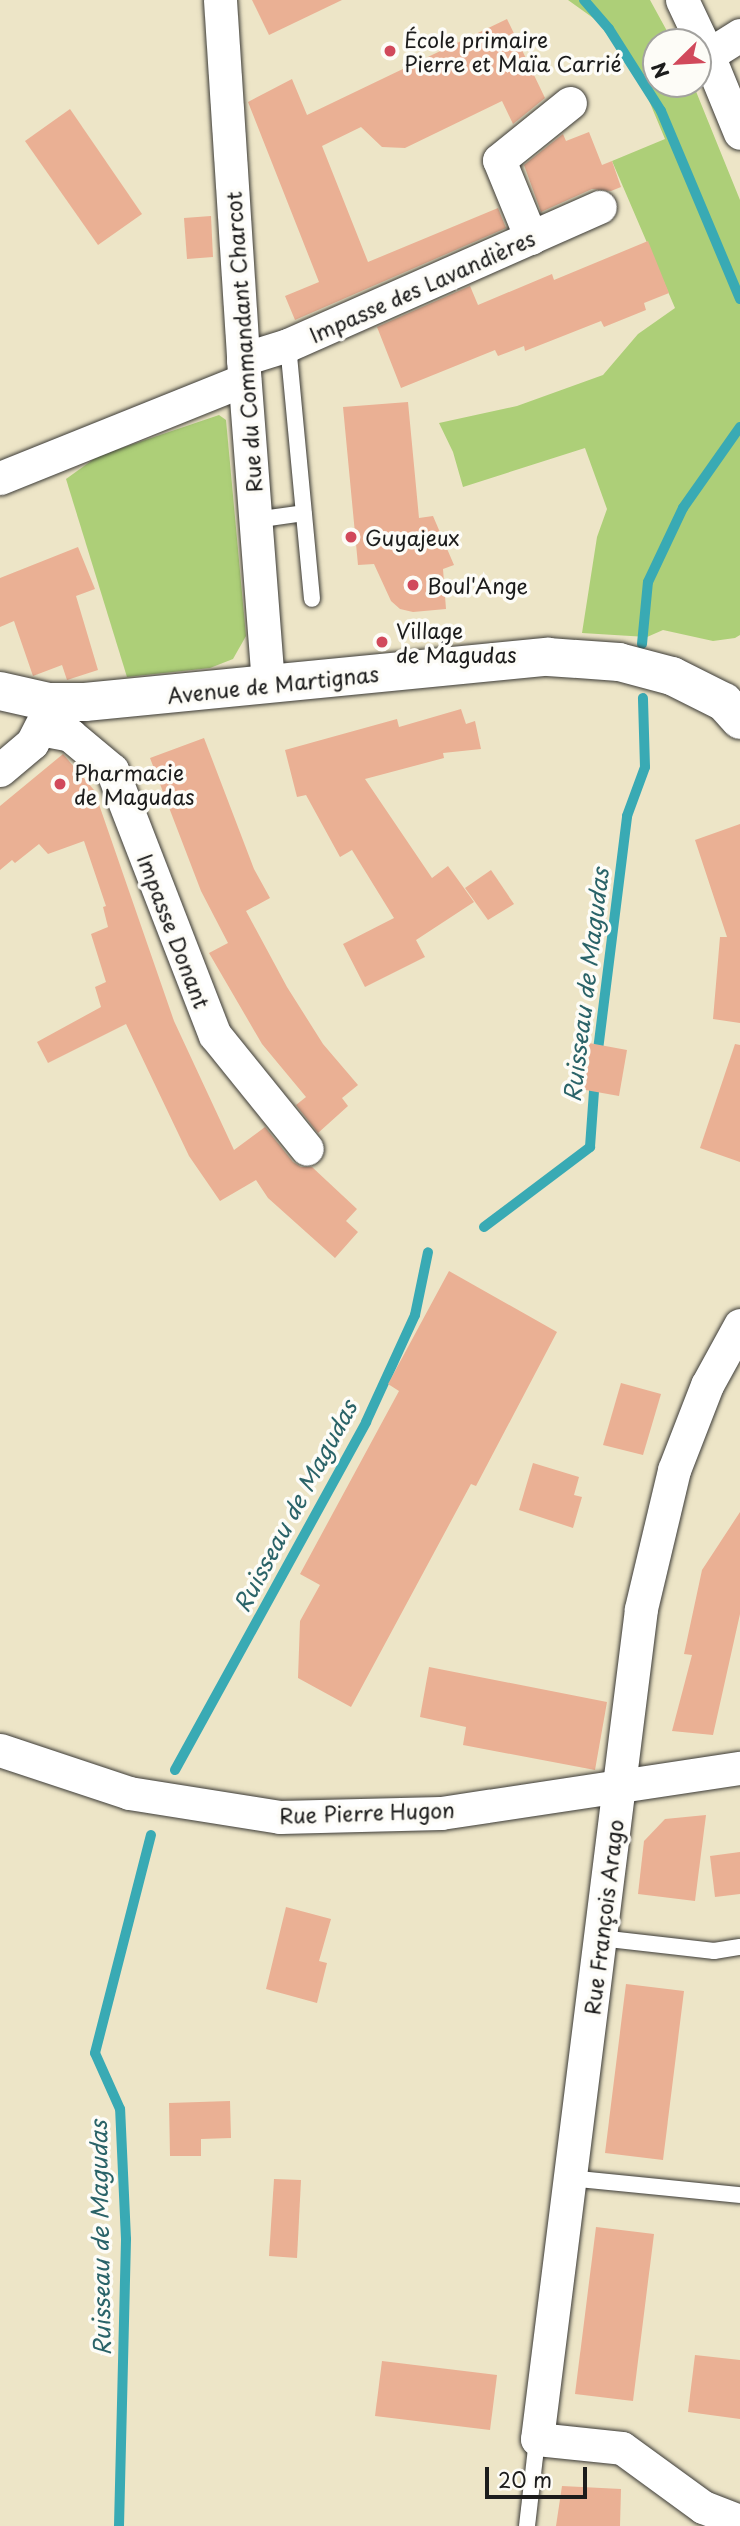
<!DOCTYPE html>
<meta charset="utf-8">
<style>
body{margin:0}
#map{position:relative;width:740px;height:2526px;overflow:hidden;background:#ede5c7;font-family:"Playpen Sans",sans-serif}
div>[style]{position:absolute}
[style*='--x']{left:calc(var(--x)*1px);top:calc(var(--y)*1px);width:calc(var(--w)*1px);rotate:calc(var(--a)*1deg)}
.green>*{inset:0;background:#adcf78}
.stream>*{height:10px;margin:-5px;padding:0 5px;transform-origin:5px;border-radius:5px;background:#39aab4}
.building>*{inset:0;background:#eab094}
.roads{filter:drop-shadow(0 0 2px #3b3a36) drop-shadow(0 0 2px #3b3a36)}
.service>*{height:16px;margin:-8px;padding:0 8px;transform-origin:8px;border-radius:8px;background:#fff}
.minor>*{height:33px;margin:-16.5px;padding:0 16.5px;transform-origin:16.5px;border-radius:16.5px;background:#fff}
.tertiary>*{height:38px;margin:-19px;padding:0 19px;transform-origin:19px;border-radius:19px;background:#fff}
.dots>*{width:19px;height:19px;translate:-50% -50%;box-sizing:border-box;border:4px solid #fdfcf7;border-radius:50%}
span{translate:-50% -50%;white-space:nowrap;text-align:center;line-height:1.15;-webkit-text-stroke:7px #fdfcf7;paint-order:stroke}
.poi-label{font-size:21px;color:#1c1c1c}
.left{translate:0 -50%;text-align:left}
.street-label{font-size:21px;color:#1c1c1c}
.water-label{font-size:23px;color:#2a6368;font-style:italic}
.north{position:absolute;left:642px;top:28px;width:70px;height:70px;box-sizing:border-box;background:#fdfcf7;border:2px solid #a3a29f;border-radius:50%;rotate:246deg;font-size:19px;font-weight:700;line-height:28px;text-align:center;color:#1c1c1c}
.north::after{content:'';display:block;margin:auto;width:24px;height:32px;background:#d1495b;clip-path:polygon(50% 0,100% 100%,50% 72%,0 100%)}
.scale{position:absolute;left:485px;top:2467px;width:102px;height:32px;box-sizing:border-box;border:4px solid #1c1c1c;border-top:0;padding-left:9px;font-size:21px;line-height:24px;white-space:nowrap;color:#1c1c1c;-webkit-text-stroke:5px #fdfcf7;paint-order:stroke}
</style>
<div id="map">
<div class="green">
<i style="clip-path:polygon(568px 0,650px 0,673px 42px,656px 42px,656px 84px,693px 84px,740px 200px,740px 635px,735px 638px,713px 641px,663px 630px,647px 637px,582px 633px,597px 537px,607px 509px,585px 448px,463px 487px,453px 452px,439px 423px,517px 406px,603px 375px,638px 334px,675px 308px,612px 161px,665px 139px,640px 79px,614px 33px)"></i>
<i style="clip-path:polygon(219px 415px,226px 420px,246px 636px,233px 659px,210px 668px,127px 677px,66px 479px,98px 456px)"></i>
</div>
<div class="stream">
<i style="--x:584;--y:0;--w:38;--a:49"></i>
<i style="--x:609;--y:29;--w:97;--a:57.6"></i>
<i style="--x:661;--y:111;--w:204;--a:67.2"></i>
<i style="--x:642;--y:644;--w:62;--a:-84.5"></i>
<i style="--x:648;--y:582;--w:82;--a:-64.7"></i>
<i style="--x:683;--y:508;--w:99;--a:-54.9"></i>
<i style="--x:597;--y:1058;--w:244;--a:-82.9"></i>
<i style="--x:627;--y:816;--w:52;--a:-69.8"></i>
<i style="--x:645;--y:767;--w:69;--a:-91.7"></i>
<i style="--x:484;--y:1227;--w:133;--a:-37"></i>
<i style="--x:590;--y:1147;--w:70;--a:-85.9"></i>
<i style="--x:175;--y:1770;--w:397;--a:-61.2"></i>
<i style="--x:366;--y:1422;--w:118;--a:-65.4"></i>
<i style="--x:415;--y:1315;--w:64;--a:-78.3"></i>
<i style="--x:119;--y:2526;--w:287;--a:-88.6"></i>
<i style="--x:126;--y:2239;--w:130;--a:-92.6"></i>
<i style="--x:120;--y:2109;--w:61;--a:-114.1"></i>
<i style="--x:95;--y:2053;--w:225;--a:-75.6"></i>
</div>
<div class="building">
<i style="clip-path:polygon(252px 0,342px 0,269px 35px)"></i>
<i style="clip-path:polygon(507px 19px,545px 98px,513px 124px,502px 101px,405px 148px,382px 147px,361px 127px,322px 146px,368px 262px,498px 208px,506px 228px,295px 320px,285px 296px,319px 282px,248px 102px,292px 79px,307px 115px)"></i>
<i style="clip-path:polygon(70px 109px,142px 214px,98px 245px,25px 141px)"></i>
<i style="clip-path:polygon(589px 132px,602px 165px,612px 161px,621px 187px,611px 191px,592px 189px,541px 212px,524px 165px,563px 134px,566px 141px)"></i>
<i style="clip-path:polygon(211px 216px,213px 257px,187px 259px,184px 218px)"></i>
<i style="clip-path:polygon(648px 241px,669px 293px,644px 303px,646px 310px,604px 327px,601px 321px,525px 351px,524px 346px,498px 356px,495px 350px,401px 388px,377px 327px,470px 286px,478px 305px,552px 274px,554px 280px)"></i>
<i style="clip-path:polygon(408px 402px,419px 518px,433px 516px,454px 565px,443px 569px,446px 609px,413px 612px,400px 609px,391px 601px,374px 564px,358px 565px,343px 407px)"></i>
<i style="clip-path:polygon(78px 547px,95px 589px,76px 596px,98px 670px,67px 680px,62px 665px,33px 676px,14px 621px,0 627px,0 578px)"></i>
<i style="clip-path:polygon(461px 709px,466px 724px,475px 721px,481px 749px,443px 753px,444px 758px,365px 779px,432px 878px,448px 866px,474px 902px,416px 940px,425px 957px,365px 987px,343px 944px,394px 918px,352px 850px,340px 857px,306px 795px,297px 797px,285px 750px,397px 719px,399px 727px)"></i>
<i style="clip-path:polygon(204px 738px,254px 869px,270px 898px,246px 911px,287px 987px,323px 1044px,358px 1085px,342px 1098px,348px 1106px,318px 1133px,296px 1105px,306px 1097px,262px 1044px,209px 953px,228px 943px,201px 891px,150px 758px)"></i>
<i style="clip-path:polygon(63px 754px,94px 790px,174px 1021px,234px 1150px,265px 1127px,293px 1162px,301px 1167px,312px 1167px,357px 1209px,346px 1221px,358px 1232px,335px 1258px,268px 1198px,256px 1180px,220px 1201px,189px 1156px,126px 1024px,48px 1063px,37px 1042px,101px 1007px,95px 987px,106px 982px,91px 934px,108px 927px,103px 907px,106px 906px,84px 841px,48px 854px,39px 844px,15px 863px,12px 860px,0 870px,0 806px)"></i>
<i style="clip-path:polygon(740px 824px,740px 1023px,713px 1019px,720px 937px,727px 937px,695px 840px)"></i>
<i style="clip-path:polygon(491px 870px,514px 904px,488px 920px,465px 888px)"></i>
<i style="clip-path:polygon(589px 1043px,627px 1050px,619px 1096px,580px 1089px)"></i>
<i style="clip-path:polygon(735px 1044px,740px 1045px,740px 1162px,700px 1148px)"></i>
<i style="clip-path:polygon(449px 1271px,557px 1332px,476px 1486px,471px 1484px,351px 1707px,298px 1678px,300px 1621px,320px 1585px,300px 1574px,399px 1391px,388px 1384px)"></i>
<i style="clip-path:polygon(621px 1383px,661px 1394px,643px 1455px,603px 1445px)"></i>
<i style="clip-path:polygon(533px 1463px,579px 1477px,574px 1495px,582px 1497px,573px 1528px,519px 1510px)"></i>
<i style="clip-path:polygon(740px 1512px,740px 1614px,713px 1735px,672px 1731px,692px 1655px,684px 1654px,702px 1570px)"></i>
<i style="clip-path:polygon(429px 1667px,607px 1702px,595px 1770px,463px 1745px,466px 1727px,420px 1717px)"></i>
<i style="clip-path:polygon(706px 1815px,695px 1901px,638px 1894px,644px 1841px,665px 1819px)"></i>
<i style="clip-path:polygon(740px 1852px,740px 1894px,715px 1897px,710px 1856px)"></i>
<i style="clip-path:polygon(286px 1907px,331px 1919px,319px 1961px,327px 1963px,317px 2003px,266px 1989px)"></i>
<i style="clip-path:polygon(626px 1984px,684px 1991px,663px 2160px,605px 2153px)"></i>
<i style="clip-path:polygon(230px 2101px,231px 2138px,201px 2139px,201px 2156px,170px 2156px,169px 2103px)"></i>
<i style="clip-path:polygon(274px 2179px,301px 2180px,297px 2258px,269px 2256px)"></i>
<i style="clip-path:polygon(596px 2227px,654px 2234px,633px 2401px,575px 2394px)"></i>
<i style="clip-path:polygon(695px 2355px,740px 2360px,740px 2419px,688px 2412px)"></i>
<i style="clip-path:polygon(382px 2361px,497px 2375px,490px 2430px,375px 2416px)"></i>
<i style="clip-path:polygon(562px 2486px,621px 2489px,620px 2526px,556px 2526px)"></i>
</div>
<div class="roads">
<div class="service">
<i style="--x:288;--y:345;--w:255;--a:84.6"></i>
<i style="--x:255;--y:520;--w:49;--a:-8.1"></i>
<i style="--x:600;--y:1938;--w:115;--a:6.5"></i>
<i style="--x:714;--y:1951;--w:26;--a:-9"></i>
<i style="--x:569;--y:2178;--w:172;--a:5.7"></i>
<i style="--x:527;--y:2526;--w:88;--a:-83.4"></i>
</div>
<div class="minor">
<i style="--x:220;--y:0;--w:360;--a:86.3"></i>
<i style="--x:243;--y:359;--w:326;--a:85.6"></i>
<i style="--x:682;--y:0;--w:61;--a:64.7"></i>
<i style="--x:740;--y:35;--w:38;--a:148"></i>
<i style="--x:708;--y:55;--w:84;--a:67.7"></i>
<i style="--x:531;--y:238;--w:84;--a:-112.3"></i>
<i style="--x:499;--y:160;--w:91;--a:-38.8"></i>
<i style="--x:243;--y:359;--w:47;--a:-17.3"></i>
<i style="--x:288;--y:345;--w:341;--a:-23.9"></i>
<i style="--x:0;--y:478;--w:263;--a:-21.9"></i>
<i style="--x:40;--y:729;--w:31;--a:11"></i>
<i style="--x:70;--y:735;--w:55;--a:39.8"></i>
<i style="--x:112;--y:770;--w:284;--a:68.8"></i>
<i style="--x:215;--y:1035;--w:146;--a:51.1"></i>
<i style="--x:0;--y:770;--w:42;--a:-40.2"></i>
<i style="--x:32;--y:743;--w:36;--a:-63"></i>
<i style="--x:740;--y:1325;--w:68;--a:118.8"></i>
<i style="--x:707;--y:1385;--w:91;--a:111.2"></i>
<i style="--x:674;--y:1470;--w:143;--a:103.4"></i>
<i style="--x:641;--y:1609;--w:836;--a:97.14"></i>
<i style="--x:537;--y:2439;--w:85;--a:6"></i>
<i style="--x:622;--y:2448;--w:100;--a:36.1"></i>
<i style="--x:703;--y:2507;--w:40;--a:21"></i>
<i style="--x:0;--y:1750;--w:136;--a:18.4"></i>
<i style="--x:129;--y:1793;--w:153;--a:9"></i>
<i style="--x:280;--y:1817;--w:161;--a:-1.4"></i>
<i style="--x:441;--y:1813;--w:302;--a:-8.6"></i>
</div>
<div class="tertiary">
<i style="--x:0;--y:691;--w:50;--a:12.7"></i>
<i style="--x:49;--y:702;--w:36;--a:0"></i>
<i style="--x:85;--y:702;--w:465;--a:-5.6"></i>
<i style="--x:548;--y:657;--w:71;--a:4"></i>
<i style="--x:619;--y:662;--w:55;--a:14.8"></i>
<i style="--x:672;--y:676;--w:58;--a:26.6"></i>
<i style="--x:724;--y:702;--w:24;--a:48"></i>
</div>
</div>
<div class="dots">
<i style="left:390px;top:51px;background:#d1495b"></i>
<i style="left:351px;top:537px;background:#d1495b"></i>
<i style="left:413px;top:585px;background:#d1495b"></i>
<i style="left:382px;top:642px;background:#d1495b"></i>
<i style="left:60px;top:784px;background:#d1495b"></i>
</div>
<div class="poi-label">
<span class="left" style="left:404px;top:51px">École primaire<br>Pierre et Maïa Carrié</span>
<span class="left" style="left:365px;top:537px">Guyajeux</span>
<span class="left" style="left:427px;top:585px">Boul'Ange</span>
<span class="left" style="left:396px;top:642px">Village<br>de Magudas</span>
<span class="left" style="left:74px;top:784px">Pharmacie<br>de Magudas</span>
</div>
<div class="street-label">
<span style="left:422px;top:286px;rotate:-24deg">Impasse des Lavandières</span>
<span style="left:243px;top:342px;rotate:-94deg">Rue du Commandant Charcot</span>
<span style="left:273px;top:684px;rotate:-6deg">Avenue de Martignas</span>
<span style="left:174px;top:931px;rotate:69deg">Impasse Donant</span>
<span style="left:367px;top:1812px;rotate:-2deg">Rue Pierre Hugon</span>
<span style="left:603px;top:1917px;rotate:-83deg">Rue François Arago</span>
</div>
<div class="water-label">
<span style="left:586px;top:985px;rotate:-83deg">Ruisseau de Magudas</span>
<span style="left:295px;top:1506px;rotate:-62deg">Ruisseau de Magudas</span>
<span style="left:100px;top:2238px;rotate:-91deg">Ruisseau de Magudas</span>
</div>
<div class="north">N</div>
<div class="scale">20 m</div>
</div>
